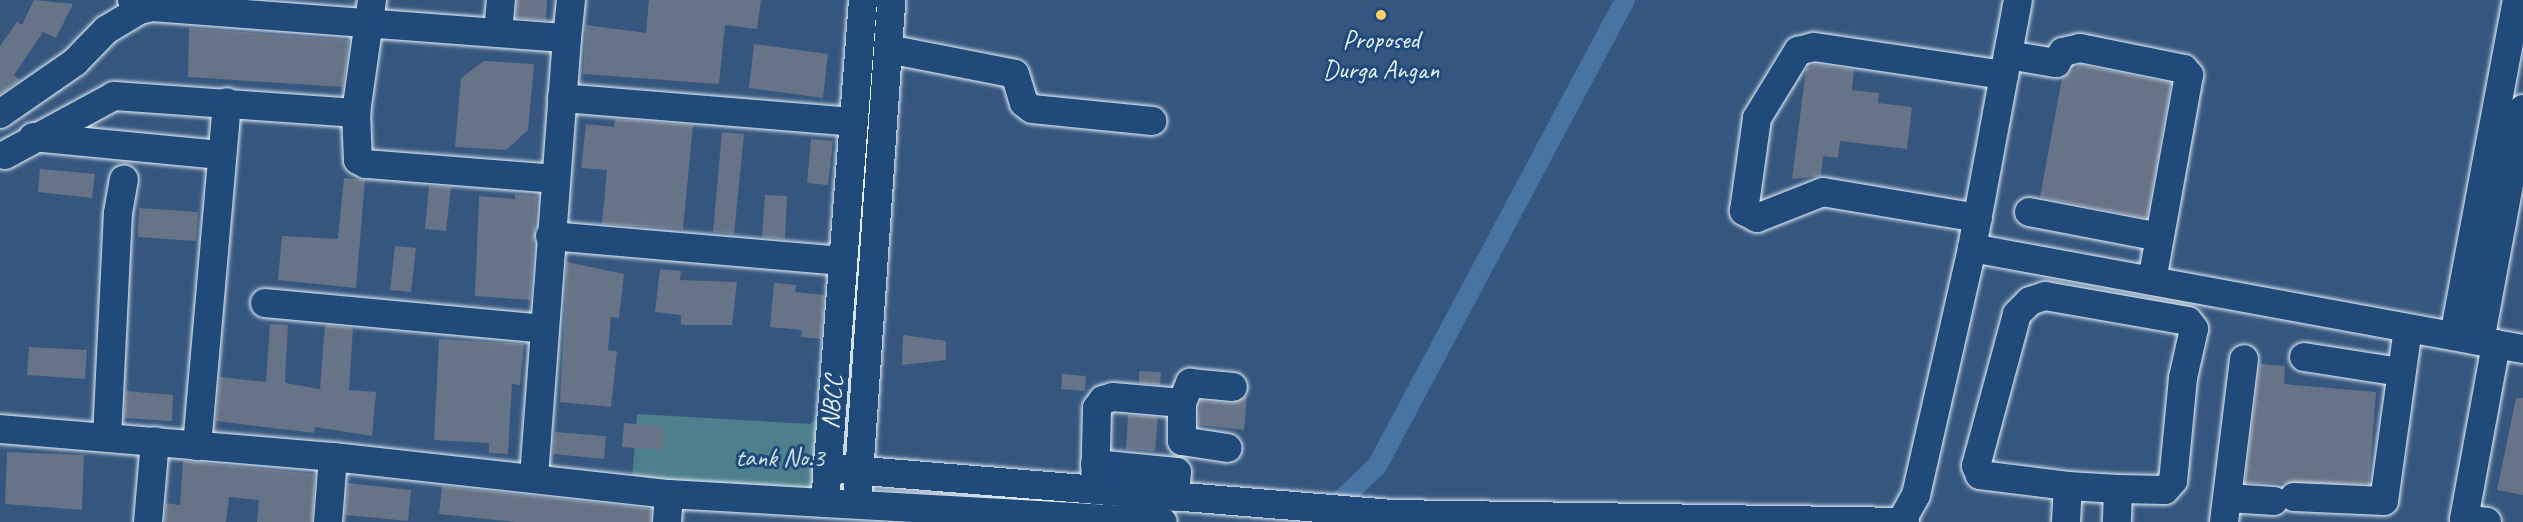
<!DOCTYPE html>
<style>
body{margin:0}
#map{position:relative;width:2523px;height:522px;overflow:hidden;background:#35567e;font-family:Caveat,sans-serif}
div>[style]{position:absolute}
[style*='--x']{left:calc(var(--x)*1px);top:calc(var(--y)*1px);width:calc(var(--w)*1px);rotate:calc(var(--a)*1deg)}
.green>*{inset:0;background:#4d808c}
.canal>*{height:20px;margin:-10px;padding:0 10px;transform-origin:10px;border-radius:10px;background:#4774a2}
.building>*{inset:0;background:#677386}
.roads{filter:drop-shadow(0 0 2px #e8f1f8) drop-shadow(0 0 2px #e8f1f8)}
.minor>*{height:28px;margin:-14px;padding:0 14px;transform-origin:14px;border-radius:14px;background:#1f4a7a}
.dots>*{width:16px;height:16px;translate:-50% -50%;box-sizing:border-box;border:3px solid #1f4a7a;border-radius:50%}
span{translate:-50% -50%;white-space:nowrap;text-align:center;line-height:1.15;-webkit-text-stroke:6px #1f4a7a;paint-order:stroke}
.poi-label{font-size:26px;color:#e8f1f8}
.street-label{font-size:26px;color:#e8f1f8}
.park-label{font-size:26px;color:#d1e0e8}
</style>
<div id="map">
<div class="green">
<i style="clip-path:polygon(637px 414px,810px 424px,822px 415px,825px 498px,632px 480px)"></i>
</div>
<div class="canal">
<i style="--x:1326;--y:514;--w:70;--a:-43.3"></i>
<i style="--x:1377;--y:466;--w:528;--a:-61.98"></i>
</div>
<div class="building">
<i style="clip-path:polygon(34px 0,73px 4px,56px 38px,43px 32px,14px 75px,20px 80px,0 94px,0 46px,17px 22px,22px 25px)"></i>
<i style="clip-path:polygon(517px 0,547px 0,546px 20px,516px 18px)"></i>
<i style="clip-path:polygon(649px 0,761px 0,757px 29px,725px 25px,719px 84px,583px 74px,586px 25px,646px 33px)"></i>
<i style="clip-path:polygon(189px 28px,349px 40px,343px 87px,188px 77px)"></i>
<i style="clip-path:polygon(754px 44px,828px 54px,823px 98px,749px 88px)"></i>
<i style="clip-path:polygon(484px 61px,534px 64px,528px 130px,506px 150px,455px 147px,461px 78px)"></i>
<i style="clip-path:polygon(1815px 64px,1854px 70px,1852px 90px,1879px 93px,1878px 103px,1912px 107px,1907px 149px,1840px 141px,1838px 158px,1823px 156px,1821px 176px,1792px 179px,1806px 69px)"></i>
<i style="clip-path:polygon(2080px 65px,2171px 83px,2147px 218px,2040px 197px,2062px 78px)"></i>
<i style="clip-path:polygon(615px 119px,693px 125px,683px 229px,602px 224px,607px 170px,581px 168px,586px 124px,614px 127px)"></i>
<i style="clip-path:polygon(722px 132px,744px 134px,734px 234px,713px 232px)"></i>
<i style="clip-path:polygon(811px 139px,833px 141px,828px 185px,807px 183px)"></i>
<i style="clip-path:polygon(40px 169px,95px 174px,92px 198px,38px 192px)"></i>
<i style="clip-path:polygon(344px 178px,365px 180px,356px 288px,278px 280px,282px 236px,338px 239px)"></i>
<i style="clip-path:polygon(429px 186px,451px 187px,446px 231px,425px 229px)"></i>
<i style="clip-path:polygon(515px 194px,537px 196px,530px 300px,475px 296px,479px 196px,515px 199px)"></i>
<i style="clip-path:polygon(765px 195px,787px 196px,785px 239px,762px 237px)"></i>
<i style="clip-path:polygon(139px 208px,198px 212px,196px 241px,138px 237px)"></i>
<i style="clip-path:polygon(395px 246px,416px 248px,411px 292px,390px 290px)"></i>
<i style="clip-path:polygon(567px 262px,624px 274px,619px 318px,611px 317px,608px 350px,617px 351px,611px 407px,560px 402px)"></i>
<i style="clip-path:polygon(660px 269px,681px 271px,680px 280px,737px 282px,732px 325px,681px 325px,681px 315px,655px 312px)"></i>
<i style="clip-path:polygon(774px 283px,796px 285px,795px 292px,824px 295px,821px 339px,801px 337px,802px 330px,770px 327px)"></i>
<i style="clip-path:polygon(270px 324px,288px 325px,285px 383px,320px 389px,325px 325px,353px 328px,349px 390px,376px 392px,372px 436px,315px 427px,314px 433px,216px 421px,220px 377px,266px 382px)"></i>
<i style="clip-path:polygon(903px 335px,946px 341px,946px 360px,902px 365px)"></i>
<i style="clip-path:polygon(439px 339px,524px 344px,520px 385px,512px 384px,508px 454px,489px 453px,489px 443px,434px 440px)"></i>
<i style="clip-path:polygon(29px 347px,87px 350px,85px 379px,27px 375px)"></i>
<i style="clip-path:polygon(2260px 364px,2285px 366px,2284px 384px,2376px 392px,2369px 484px,2245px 483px)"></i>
<i style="clip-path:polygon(1139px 371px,1161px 372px,1160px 385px,1139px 383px)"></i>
<i style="clip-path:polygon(1062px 374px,1086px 376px,1085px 391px,1061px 389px)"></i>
<i style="clip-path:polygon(126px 391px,173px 395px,172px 421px,124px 418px)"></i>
<i style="clip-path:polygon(1247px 396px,1244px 430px,1198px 425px,1201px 401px,1232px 403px)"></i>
<i style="clip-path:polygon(2516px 398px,2523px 398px,2523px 495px,2497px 490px)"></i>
<i style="clip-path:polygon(1128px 415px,1158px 417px,1155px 451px,1126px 449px)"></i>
<i style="clip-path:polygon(624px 423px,664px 426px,662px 450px,622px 447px)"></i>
<i style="clip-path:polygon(555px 432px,606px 436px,604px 459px,553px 454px)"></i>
<i style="clip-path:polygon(7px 452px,84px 455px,82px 510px,5px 504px)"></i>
<i style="clip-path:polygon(183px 461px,315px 474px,312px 522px,257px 522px,259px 500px,229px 497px,226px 522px,165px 522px,166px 503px,180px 505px)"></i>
<i style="clip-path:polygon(348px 483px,411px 490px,408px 521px,345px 515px)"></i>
<i style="clip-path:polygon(442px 486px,651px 509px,651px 522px,514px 522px,439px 514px)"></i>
</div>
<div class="roads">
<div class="minor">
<i style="--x:132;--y:0;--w:12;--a:55"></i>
<i style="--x:139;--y:10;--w:13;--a:-13"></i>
<i style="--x:152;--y:7;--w:416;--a:4.3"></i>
<i style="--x:567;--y:38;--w:440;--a:94.3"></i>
<i style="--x:372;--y:0;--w:114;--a:98.1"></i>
<i style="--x:356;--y:113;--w:47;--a:87.6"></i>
<i style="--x:358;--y:160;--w:9;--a:27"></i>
<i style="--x:366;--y:164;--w:190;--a:4.5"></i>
<i style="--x:863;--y:0;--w:504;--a:94.32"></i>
<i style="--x:825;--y:503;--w:338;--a:3.2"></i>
<i style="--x:498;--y:33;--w:33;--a:-85"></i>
<i style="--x:567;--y:38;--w:38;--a:-84"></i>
<i style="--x:888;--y:49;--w:129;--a:11.1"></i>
<i style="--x:1015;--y:74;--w:30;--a:73"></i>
<i style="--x:1024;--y:103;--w:10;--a:37"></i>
<i style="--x:1032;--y:109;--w:121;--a:5.7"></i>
<i style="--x:2008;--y:55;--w:49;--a:9.5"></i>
<i style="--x:2056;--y:63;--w:13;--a:-58"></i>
<i style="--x:2063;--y:52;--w:17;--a:-13"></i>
<i style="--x:2080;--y:48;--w:106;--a:11.4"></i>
<i style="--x:2184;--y:69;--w:8;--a:50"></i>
<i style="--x:2189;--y:75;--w:209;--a:100.2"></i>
<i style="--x:562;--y:98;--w:293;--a:4.7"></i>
<i style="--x:0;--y:114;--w:91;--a:-34.7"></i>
<i style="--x:75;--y:62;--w:45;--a:-45.9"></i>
<i style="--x:106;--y:30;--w:39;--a:-31"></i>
<i style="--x:33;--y:137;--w:188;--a:5.5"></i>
<i style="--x:5;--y:155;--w:124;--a:-28.4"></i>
<i style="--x:114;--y:96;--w:243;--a:4"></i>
<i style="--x:2029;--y:212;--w:133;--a:10.8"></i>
<i style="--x:1978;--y:218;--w:157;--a:-170.5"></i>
<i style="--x:1823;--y:192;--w:71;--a:158.5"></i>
<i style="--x:1757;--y:218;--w:15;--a:-152"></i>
<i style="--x:1744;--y:211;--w:94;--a:-82"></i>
<i style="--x:1757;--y:118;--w:79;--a:-58.5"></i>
<i style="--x:1798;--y:51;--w:16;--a:-14"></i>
<i style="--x:1814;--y:47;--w:192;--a:8.4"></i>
<i style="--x:550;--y:236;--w:294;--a:4.9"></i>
<i style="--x:1972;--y:248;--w:560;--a:10.39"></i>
<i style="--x:265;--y:303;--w:280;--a:5.3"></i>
<i style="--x:2454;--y:336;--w:342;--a:-79.4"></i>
<i style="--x:2480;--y:341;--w:236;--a:-79.5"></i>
<i style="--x:2304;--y:357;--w:97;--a:8.9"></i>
<i style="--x:1182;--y:403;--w:38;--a:90"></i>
<i style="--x:1182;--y:441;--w:46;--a:8.8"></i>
<i style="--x:0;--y:429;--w:334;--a:4.8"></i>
<i style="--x:333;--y:457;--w:338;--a:6.3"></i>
<i style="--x:669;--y:494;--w:156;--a:3.3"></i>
<i style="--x:107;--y:437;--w:224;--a:-87.2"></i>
<i style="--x:118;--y:213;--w:34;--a:-80"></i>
<i style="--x:197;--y:446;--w:345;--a:-85"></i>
<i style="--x:1095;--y:464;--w:82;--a:5.6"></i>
<i style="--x:1177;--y:472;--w:25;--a:95"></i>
<i style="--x:827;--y:468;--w:567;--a:4.65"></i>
<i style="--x:1392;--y:514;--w:513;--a:0.89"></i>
<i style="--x:2068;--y:486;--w:50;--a:3.4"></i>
<i style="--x:858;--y:489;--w:490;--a:-86.1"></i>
<i style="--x:1095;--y:490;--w:82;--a:-88.6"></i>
<i style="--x:1097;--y:408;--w:10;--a:-53"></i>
<i style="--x:1103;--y:400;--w:10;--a:-17"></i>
<i style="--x:1113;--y:397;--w:69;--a:5"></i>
<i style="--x:1182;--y:403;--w:22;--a:-68"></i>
<i style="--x:1190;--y:383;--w:43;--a:5.3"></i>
<i style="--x:2294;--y:497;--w:90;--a:2.5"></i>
<i style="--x:2384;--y:501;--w:174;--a:-82.1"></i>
<i style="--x:2228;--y:498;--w:46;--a:3.7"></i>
<i style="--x:148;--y:522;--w:81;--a:-85.1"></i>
<i style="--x:328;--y:522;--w:65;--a:-85.6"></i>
<i style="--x:667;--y:522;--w:28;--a:-86"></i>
<i style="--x:1901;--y:522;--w:31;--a:-61"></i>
<i style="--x:1916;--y:495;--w:253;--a:-77.2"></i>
<i style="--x:1972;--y:248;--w:252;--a:-79.5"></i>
<i style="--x:2066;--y:522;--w:36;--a:-87"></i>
<i style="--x:2068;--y:486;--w:89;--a:-172.9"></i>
<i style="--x:1980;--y:475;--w:10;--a:-114"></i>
<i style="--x:1976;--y:466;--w:157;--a:-74.9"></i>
<i style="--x:2017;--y:314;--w:18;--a:-45"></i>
<i style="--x:2030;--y:301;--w:16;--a:-18"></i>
<i style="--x:2045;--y:296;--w:145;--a:9.9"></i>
<i style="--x:2188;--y:321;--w:10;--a:53"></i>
<i style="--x:2194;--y:329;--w:50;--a:102.7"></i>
<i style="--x:2183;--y:378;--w:103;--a:95.5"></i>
<i style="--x:2173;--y:481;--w:12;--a:132"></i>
<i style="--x:2165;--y:490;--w:47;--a:-178.8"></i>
<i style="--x:2118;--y:489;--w:33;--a:92"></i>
<i style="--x:2224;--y:522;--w:164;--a:-83"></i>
<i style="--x:2487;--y:522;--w:23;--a:-173"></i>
<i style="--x:2464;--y:519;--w:178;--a:-79.6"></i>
</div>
</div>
<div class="dots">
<i style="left:1381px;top:15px;background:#ffd166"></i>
</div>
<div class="poi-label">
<span style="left:1381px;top:55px">Proposed<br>Durga Angan</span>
</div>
<div class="street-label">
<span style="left:832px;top:402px;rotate:-85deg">NBCC</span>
</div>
<div class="park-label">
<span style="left:780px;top:458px">tank No.3</span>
</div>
</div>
